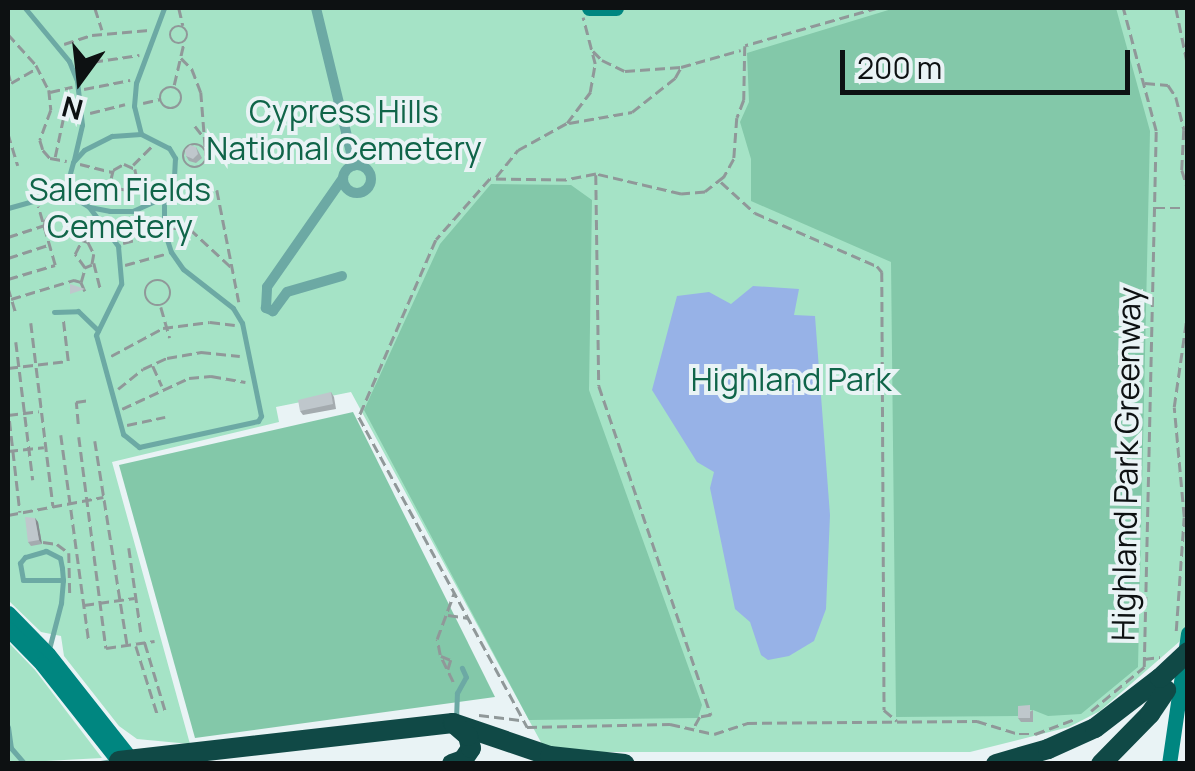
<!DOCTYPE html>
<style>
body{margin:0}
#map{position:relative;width:1195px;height:771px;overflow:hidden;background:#e9f3f5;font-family:Manrope,sans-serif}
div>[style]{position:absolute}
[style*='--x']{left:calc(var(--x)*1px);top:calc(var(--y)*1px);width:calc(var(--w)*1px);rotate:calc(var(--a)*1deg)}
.green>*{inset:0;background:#a5e3c6}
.forest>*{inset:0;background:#83c8a9}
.water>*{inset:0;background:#97b2e7}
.path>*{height:2.5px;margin-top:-1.25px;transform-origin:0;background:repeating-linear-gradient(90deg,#909899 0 10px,transparent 0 15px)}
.path>.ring{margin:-1.25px;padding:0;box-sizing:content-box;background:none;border:2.5px solid #909899;border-radius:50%}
.lane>*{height:5px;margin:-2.5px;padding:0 2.5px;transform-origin:2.5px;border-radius:2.5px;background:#6ca9a4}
.street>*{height:10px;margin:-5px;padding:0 5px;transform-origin:5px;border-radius:5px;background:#6ca9a4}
.street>.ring{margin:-5px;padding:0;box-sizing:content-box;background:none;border:10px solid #6ca9a4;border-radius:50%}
.secondary>*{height:15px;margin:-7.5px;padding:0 7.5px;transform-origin:7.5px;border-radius:7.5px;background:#008680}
.highway>*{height:20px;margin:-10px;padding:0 10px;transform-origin:10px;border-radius:10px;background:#104946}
.highway-bridge>*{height:20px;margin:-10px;padding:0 10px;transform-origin:10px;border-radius:10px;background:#104946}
.wall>*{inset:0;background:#a4abaf}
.shaded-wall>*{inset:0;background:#868b8f}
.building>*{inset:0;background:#bfc7cc}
span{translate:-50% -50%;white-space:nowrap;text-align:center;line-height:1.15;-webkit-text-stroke:8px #e9f3f5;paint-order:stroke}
.park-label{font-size:32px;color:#106549}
.street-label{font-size:32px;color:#0d1112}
.frame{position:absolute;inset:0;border:10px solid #0d1112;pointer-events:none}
.north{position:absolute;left:30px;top:30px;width:100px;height:100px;-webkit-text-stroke:8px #e9f3f5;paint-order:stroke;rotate:195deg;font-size:28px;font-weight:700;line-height:40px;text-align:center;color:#0d1112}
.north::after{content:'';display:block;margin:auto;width:35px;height:45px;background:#0d1112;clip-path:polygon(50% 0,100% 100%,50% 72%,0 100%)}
.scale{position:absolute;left:840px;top:50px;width:290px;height:45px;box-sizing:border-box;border:5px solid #0d1112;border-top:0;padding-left:12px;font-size:30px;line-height:35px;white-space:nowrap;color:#0d1112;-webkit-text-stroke:8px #e9f3f5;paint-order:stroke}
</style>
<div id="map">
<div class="green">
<i style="clip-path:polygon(8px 8px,1187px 8px,1187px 635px,1100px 711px,1069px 727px,970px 752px,583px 752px,543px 746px,351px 392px,276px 407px,279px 422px,112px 462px,190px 744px,137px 739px,119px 726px,64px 656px,61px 636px,41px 632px,8px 600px)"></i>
<i style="clip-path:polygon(8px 642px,35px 670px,102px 758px,8px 763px)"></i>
</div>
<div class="forest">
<i style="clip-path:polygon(895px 8px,1116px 8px,1150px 131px,1138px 667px,1081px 714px,1048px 716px,1033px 710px,1021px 710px,1018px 716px,896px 717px,891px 262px,751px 201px,751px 159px,740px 122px,749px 102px,747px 53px)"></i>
<i style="clip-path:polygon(491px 184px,571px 185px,592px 200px,589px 390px,702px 705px,698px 718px,529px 720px,364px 410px,440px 244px)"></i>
<i style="clip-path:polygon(353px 412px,495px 697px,195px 738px,119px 465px)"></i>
</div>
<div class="water">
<i style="clip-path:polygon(753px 286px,799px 289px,794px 315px,815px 316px,830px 515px,826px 609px,814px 641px,789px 656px,768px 660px,761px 655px,750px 622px,735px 609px,710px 488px,714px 472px,697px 462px,652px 390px,677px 296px,709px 292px,731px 304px)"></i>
</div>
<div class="path">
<i style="--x:95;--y:8;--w:23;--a:72"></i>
<i style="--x:179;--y:8;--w:18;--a:77"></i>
<i style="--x:878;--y:8;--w:138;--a:164.1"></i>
<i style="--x:745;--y:46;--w:54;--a:91.1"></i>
<i style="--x:744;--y:100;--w:19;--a:111"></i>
<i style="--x:737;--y:118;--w:41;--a:94.2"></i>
<i style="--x:734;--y:159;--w:21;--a:119"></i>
<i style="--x:724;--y:177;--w:24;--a:142"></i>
<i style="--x:705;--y:192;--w:24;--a:175"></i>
<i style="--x:681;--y:194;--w:87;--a:-166.8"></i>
<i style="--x:596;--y:174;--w:31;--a:169"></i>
<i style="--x:566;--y:180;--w:76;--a:-179.2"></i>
<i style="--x:490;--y:179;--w:81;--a:131.5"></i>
<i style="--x:436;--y:240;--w:193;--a:113.5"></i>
<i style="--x:359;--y:417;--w:353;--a:61.5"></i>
<i style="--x:527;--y:727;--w:143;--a:-1.2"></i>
<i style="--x:670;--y:724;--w:45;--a:12.8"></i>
<i style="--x:714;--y:734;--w:35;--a:-18"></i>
<i style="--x:747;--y:723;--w:230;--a:-0.5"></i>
<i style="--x:977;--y:721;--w:44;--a:17.2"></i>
<i style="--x:1019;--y:734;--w:16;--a:0"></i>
<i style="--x:1035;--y:734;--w:43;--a:-20.6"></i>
<i style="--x:1176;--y:8;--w:59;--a:78.3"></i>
<i class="ring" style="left:170px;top:26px;width:15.5px;height:15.5px"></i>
<i style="--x:8;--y:34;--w:42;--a:47.9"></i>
<i style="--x:36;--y:65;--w:28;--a:63"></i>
<i style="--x:49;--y:90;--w:20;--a:84"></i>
<i style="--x:51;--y:110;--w:32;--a:110"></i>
<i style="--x:40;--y:140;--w:10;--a:73"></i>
<i style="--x:43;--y:150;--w:11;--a:49"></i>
<i style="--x:50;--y:158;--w:17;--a:10"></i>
<i style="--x:64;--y:44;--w:29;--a:-18"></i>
<i style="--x:92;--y:35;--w:57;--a:-5"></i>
<i style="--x:593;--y:51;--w:13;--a:45"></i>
<i style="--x:602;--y:60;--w:25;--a:26"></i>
<i style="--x:625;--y:71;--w:56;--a:-4.1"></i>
<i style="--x:681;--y:67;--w:62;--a:-15.8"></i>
<i style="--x:181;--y:58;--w:16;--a:45"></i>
<i style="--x:192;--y:69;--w:25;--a:69"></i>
<i style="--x:201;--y:92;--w:64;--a:85.5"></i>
<i style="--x:78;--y:64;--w:62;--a:-8.4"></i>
<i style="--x:8;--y:71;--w:12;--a:76"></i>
<i style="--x:11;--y:83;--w:30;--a:-30"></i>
<i style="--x:1145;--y:83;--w:23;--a:5"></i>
<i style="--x:1168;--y:85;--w:14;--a:56"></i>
<i style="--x:1176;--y:97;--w:34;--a:76"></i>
<i style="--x:1184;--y:130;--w:40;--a:92.9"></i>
<i style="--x:1182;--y:170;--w:21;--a:73"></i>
<i style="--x:174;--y:85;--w:44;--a:-76.9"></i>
<i class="ring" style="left:160px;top:87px;width:19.5px;height:19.5px"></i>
<i style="--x:84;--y:89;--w:47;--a:-11.1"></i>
<i style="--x:50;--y:92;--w:23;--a:-13"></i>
<i style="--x:143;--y:103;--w:18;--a:-13"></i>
<i style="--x:90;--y:113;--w:36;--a:-14"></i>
<i style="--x:569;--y:123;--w:64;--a:-9.9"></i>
<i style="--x:632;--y:112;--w:55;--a:-38.3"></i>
<i style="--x:675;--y:78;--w:13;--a:-61"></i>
<i style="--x:195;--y:126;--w:16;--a:52"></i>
<i style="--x:8;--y:133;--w:34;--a:73"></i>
<i class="ring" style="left:183px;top:144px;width:21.5px;height:21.5px"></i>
<i style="--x:55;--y:157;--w:40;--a:-78"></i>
<i style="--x:63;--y:118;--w:16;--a:-47"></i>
<i style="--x:80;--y:164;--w:33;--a:14"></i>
<i style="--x:133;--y:165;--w:27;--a:-45"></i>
<i style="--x:596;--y:175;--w:211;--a:89.2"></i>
<i style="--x:599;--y:386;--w:348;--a:71.2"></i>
<i style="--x:711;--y:715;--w:11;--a:170"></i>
<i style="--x:700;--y:717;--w:13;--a:119"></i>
<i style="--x:496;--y:177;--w:35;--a:-51"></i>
<i style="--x:518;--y:150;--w:56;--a:-28.9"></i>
<i style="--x:567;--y:123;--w:39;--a:-53"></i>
<i style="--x:590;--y:92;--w:28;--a:-80"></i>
<i style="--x:595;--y:64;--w:48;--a:-104.6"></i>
<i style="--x:137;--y:178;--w:16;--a:133"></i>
<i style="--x:126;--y:190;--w:8;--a:-173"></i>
<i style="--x:118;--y:189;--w:13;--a:-122"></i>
<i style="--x:111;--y:178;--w:8;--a:-76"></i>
<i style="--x:113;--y:170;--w:13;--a:-29"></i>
<i style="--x:124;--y:164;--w:12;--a:24"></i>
<i style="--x:135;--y:169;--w:9;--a:77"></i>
<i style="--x:137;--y:178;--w:26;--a:16"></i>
<i style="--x:721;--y:182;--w:46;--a:42.4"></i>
<i style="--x:755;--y:213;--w:133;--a:23.5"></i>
<i style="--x:877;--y:266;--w:8;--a:50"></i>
<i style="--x:882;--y:272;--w:438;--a:89.7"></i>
<i style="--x:884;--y:710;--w:17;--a:40"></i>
<i style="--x:217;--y:190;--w:114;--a:78.9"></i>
<i style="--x:97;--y:200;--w:22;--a:-51"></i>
<i style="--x:1155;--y:208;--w:33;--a:0"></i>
<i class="ring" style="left:44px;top:214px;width:21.5px;height:21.5px"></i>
<i style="--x:171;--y:229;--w:19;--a:0"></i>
<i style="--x:190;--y:229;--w:56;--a:42.8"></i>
<i style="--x:8;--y:237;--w:38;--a:-18"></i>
<i style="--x:123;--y:243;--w:37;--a:-14"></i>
<i style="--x:8;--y:258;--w:42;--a:-18"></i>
<i style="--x:94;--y:263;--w:29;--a:76"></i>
<i style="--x:125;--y:265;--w:41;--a:-15.4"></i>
<i style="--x:8;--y:279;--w:49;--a:-16.6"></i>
<i style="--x:55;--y:265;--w:61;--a:-106.1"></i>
<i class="ring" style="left:145px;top:280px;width:23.5px;height:23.5px"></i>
<i style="--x:81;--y:282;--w:15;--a:-74"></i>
<i style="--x:85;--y:268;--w:17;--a:-126"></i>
<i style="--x:75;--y:254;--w:16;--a:-63"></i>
<i style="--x:82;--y:240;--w:6;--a:18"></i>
<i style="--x:88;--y:242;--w:13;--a:63"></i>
<i style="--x:94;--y:254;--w:11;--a:100"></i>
<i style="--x:92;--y:265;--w:8;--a:157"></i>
<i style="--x:8;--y:287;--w:27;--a:73"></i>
<i style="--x:11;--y:299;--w:66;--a:-16.8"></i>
<i style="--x:74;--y:280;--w:7;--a:16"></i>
<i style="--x:81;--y:282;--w:10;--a:66"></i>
<i style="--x:161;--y:307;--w:32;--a:74"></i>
<i style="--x:31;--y:323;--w:184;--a:83.1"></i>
<i style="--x:16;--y:342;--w:139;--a:83"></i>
<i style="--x:111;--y:356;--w:59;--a:-28.3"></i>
<i style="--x:163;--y:328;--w:47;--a:-7.3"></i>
<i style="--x:210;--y:322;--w:25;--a:7"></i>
<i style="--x:153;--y:366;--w:22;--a:66"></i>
<i style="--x:8;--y:368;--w:60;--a:-6.7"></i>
<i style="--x:68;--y:361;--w:42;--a:-96.8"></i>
<i style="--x:118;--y:389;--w:32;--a:-39"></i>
<i style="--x:143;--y:369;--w:26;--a:-25"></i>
<i style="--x:167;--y:358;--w:35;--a:-10"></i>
<i style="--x:201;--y:352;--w:39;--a:6"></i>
<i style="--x:8;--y:406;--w:107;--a:83.5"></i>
<i style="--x:122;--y:409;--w:74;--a:-24.8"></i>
<i style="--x:189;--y:378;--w:22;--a:-5"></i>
<i style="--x:211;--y:376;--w:35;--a:10"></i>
<i style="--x:8;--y:415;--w:31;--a:-7"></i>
<i style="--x:78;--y:424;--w:22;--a:-95"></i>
<i style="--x:76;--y:402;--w:14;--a:-8"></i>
<i style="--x:127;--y:425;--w:39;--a:-12"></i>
<i style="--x:61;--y:435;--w:208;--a:82.3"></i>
<i style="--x:79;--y:437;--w:213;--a:82.7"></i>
<i style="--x:106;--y:648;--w:49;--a:-8.1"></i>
<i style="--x:95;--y:441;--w:206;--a:81"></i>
<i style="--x:8;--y:451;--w:36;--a:-6"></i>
<i style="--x:8;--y:515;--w:97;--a:-10.7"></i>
<i style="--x:43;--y:542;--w:14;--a:8"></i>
<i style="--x:57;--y:544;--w:15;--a:37"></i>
<i style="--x:69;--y:553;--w:43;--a:88.7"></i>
<i style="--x:129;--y:548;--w:85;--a:81.9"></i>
<i style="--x:84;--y:605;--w:51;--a:-7.8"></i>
<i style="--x:448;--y:615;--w:21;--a:8"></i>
<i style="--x:1176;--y:631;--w:114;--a:-86"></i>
<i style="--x:1184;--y:517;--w:110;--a:-95.2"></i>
<i style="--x:1174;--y:407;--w:99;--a:-81.9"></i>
<i style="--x:145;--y:643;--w:73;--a:73.3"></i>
<i style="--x:136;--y:646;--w:73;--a:72.6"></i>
<i style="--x:441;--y:656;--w:11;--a:22"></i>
<i style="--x:451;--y:660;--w:10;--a:107"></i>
<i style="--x:1144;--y:659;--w:16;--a:-7"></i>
<i style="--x:453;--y:682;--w:30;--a:-116"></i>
<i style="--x:440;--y:655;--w:16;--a:-101"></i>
<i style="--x:437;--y:639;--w:49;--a:-69.7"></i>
<i style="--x:1091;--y:711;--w:69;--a:-39.7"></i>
<i style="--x:1144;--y:667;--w:536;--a:-88.72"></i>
<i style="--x:1156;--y:131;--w:127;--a:-105"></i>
<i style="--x:479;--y:715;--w:41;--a:7"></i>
</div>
<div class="lane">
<i style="--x:25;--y:8;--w:69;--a:50.3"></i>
<i style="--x:69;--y:61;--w:22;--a:68"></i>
<i style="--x:77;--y:81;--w:44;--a:83.5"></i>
<i style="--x:82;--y:125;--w:36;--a:103"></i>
<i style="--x:141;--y:134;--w:31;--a:27"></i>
<i style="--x:169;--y:148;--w:12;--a:59"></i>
<i style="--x:175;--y:158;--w:22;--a:93"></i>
<i style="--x:174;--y:180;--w:20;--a:120"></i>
<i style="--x:164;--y:197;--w:35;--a:156"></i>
<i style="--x:132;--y:211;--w:22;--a:180"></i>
<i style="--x:110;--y:211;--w:21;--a:-169"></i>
<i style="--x:89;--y:207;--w:28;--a:-148"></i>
<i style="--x:65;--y:192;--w:31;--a:-75"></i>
<i style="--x:73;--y:162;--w:16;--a:-47"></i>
<i style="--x:84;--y:150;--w:31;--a:-27"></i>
<i style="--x:112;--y:136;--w:29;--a:-4"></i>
<i style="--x:141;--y:134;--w:29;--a:-104"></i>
<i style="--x:134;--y:106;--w:23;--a:-85"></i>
<i style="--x:136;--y:83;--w:80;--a:-69.5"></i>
<i style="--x:89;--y:207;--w:49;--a:53.4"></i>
<i style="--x:118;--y:246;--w:38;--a:85"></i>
<i style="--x:121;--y:284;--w:57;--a:116.1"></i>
<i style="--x:96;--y:335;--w:103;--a:74.7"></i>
<i style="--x:123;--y:434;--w:21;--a:39"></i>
<i style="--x:139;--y:447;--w:122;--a:-12.3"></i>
<i style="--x:258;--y:421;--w:6;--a:-59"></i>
<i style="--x:261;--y:416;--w:95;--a:-101.5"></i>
<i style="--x:242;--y:323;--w:17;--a:-121"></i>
<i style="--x:233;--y:308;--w:63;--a:-142"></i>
<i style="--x:183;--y:269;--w:21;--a:-125"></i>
<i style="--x:171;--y:252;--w:22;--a:-108"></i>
<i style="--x:164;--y:231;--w:34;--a:-90"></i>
<i style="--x:8;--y:208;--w:59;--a:-15.7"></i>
<i style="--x:54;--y:312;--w:24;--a:-2"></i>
<i style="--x:78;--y:311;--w:28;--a:44"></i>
<i style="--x:48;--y:653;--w:52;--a:-75.4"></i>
<i style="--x:61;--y:603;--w:23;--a:-85"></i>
<i style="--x:63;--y:580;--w:12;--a:-95"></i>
<i style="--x:62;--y:568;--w:10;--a:-101"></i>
<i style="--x:60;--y:558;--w:16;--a:-153"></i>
<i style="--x:46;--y:551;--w:22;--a:164"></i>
<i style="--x:25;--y:557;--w:8;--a:130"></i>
<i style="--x:20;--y:563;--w:17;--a:80"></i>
<i style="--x:23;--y:580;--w:40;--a:0"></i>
<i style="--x:456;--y:720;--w:27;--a:-88"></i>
<i style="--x:457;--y:693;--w:18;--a:-61"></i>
<i style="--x:466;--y:677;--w:10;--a:-114"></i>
<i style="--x:8;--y:727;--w:21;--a:82"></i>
<i style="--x:11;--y:748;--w:21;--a:49"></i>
<i style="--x:95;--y:764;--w:17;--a:-10"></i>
</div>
<div class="street">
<i style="--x:316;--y:8;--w:162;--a:76.4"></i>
<i class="ring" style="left:343px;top:165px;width:18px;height:18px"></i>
<i style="--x:342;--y:276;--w:57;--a:163.8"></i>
<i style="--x:287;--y:292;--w:24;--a:126"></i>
<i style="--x:273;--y:311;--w:8;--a:-157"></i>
<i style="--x:266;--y:308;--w:21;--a:-87"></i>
<i style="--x:267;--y:287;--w:133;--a:-55.1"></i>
</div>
<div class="secondary">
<i style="--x:589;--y:8;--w:27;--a:0"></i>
<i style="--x:8;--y:613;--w:57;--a:45.7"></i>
<i style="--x:48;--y:654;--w:140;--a:51.7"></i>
<i style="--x:8;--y:629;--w:49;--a:45.8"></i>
<i style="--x:42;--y:664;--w:127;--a:51.7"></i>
<i style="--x:1169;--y:764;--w:132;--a:-81.7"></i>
</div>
<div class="highway">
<i style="--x:119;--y:761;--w:336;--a:-6.5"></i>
<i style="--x:453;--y:723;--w:102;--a:18.8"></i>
<i style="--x:550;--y:756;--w:75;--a:6.1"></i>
<i style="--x:452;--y:764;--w:12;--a:-20"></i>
<i style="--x:463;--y:760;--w:14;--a:-56"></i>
<i style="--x:471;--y:748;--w:12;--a:-104"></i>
<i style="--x:468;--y:736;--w:18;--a:-139"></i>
<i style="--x:996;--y:764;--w:54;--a:-16.1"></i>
<i style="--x:1048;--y:749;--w:51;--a:-24.1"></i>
<i style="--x:1095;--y:728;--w:82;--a:-37.6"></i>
<i style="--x:1101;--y:764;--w:70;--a:-45.6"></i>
<i style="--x:1150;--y:714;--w:29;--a:-56"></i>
</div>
<div class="highway-bridge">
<i style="--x:1160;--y:678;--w:38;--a:-43"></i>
</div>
<div class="wall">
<i style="clip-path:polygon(196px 147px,202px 158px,196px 163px,189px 161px,186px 156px)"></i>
<i style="clip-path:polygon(331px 392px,334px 397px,336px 409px,303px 415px,300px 411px)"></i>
<i style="clip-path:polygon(35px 518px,38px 522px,42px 544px,31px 546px,28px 542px)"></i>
<i style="clip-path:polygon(1033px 710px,1033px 722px,1021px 722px,1018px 718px)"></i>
</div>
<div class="shaded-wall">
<i style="clip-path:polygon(35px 518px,38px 522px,42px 544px,39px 540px)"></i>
</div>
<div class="building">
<i style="clip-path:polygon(190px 145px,196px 147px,198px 154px,193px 159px,186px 156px,185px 150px)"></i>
<i style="clip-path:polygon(70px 284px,85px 289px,70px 294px)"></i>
<i style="clip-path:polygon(331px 392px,333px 404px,300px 411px,298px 400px)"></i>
<i style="clip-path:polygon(25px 517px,35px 518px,39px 540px,28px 542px)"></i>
<i style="clip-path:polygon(1030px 705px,1030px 718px,1018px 718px,1018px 706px)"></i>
</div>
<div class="park-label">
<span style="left:344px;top:130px">Cypress Hills<br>National Cemetery</span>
<span style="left:120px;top:208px">Salem Fields<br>Cemetery</span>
<span style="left:791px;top:379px">Highland Park</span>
</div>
<div class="street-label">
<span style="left:1126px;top:464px;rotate:-89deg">Highland Park Greenway</span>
</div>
<div class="frame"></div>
<div class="north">N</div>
<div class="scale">200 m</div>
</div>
